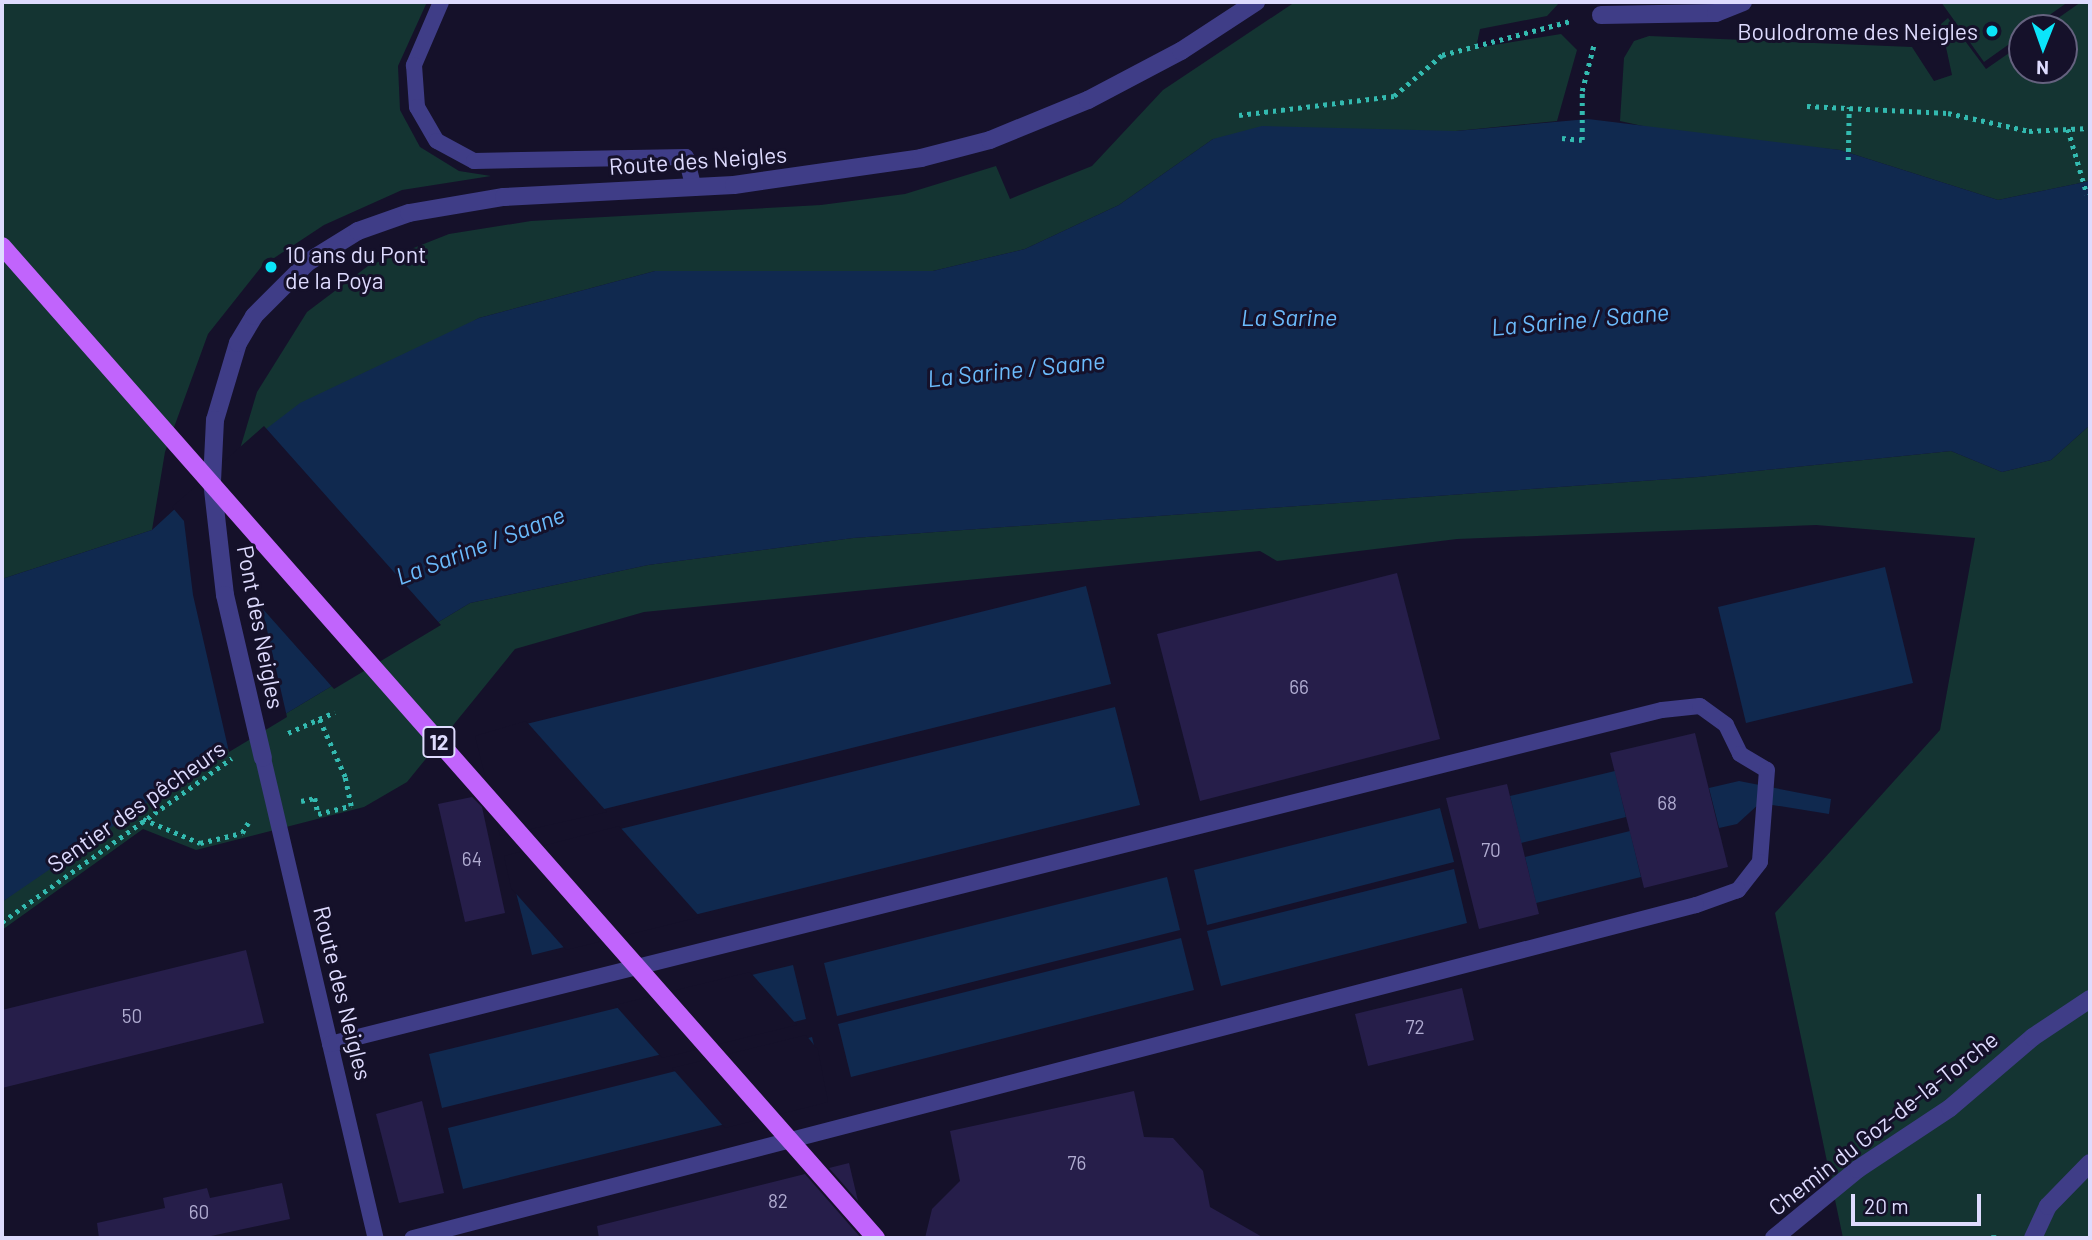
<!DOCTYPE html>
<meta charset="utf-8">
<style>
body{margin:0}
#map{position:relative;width:2092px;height:1240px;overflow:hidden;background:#15112a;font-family:Barlow,sans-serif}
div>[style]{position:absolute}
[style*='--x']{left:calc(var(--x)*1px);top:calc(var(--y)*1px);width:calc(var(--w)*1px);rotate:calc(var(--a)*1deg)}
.green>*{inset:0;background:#143432}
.water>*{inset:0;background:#10294f}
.pier>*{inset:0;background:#15112a}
.building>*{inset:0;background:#261e4a}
.path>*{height:4.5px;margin-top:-2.25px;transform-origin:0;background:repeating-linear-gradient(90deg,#33bab0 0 3.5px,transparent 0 8.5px)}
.lane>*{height:16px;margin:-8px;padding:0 8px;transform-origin:8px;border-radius:8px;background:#3f3d87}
.street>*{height:18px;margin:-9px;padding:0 9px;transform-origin:9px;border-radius:9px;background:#3f3d87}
.street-bridge>*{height:18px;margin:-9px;padding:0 9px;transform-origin:9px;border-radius:9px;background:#3f3d87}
.primary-bridge>*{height:18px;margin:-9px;padding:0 9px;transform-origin:9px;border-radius:9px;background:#c164fc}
.dots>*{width:19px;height:19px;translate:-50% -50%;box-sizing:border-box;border:4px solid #15112a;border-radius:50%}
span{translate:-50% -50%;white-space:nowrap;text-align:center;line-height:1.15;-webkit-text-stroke:6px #15112a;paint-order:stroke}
.number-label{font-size:19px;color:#b0acd1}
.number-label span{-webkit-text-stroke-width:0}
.shield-label span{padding:2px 5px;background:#15112a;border:2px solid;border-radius:5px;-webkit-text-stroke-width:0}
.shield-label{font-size:21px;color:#dedbfe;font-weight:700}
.poi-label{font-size:23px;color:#dedbfe}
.right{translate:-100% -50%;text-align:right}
.left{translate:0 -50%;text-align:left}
.street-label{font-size:23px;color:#dedbfe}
.water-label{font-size:24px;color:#6bbbfc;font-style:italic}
.frame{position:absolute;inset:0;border:4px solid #dedbfe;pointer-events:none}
.north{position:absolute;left:2008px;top:14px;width:70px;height:70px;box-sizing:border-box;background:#15112a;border:2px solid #65627f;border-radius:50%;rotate:181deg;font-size:19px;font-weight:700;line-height:28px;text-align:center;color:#dedbfe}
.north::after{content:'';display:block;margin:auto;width:24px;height:32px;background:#0be5fa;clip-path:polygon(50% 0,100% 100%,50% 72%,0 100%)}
.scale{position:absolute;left:1851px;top:1194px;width:130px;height:32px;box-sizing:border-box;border:4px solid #dedbfe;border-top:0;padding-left:9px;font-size:21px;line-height:24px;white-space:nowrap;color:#dedbfe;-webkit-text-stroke:5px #15112a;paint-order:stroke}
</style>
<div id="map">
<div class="green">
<i style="clip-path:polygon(2px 2px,427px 2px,398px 66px,400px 110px,420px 147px,459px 171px,491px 176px,402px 190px,324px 225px,262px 266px,208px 334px,165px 452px,152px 530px,2px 579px)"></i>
<i style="clip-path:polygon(1295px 2px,1560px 2px,1547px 16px,1480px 29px,1476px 48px,1561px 34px,1577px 50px,1557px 121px,1456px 131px,1213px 139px,1119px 205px,1025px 249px,933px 271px,655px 271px,479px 318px,240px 449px,257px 392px,307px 312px,368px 266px,449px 234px,531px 221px,821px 205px,905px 194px,996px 166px,1010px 199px,1092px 166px,1163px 90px)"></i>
<i style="clip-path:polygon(1941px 2px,2068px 2px,2031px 28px,2022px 28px,2022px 35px,1984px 62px)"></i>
<i style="clip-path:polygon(2081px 2px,2090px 2px,2090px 181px,1998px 200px,1840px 150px,1679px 134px,1620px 121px,1624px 58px,1634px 41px,1649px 36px,1912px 47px,1934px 81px,1952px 75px,1941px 24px,1948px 18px,1986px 69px,2022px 44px,2022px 70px,2064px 70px,2064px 28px,2044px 28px)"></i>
<i style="clip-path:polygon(2090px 425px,2090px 1238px,1843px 1238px,1775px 913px,1940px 730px,1975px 538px,1816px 525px,1457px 539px,1277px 561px,1260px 551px,644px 612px,515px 649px,407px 782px,364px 807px,196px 850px,143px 829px,2px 930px,2px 902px,37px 876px,217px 755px,470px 603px,648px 565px,853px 538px,1698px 477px,1951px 451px,2002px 472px,2051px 460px)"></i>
</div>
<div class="water">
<i style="clip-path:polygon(1588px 119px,1840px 150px,1998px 200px,2090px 181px,2090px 425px,2051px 460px,2002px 472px,1951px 451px,1698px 477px,853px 538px,648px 565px,470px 603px,217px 755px,2px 902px,2px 579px,152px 530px,240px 449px,300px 403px,479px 318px,655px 271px,933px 271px,1025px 249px,1119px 205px,1213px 139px,1262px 126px,1456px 131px)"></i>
<i style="clip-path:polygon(1885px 567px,1913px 683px,1746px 723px,1718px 607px)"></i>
<i style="clip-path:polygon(1086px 586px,1111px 684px,503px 834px,478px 736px)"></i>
<i style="clip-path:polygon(1115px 707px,1140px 805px,532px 955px,507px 857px)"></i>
<i style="clip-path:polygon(1615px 771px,1626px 817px,1521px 843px,1510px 796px)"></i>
<i style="clip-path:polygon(1739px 781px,1831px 799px,1829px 814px,1760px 803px,1737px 824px,1719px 828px,1709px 788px)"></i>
<i style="clip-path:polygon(1440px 808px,1454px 862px,1207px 925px,1194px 870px)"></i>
<i style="clip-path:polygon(1630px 831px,1641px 877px,1536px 903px,1525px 857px)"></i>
<i style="clip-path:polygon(1454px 869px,1467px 923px,1221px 986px,1207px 931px)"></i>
<i style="clip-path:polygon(1167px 877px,1180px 930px,837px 1016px,824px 963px)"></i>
<i style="clip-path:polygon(1181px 938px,1194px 990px,851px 1077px,838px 1024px)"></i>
<i style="clip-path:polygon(793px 965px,806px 1019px,442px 1108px,429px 1054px)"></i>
<i style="clip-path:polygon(812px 1037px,827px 1099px,463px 1189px,448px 1128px)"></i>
</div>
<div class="pier">
<i style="clip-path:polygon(264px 426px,441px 625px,334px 689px,262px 608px,287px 717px,229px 752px,193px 595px,184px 521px,172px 507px)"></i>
<i style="clip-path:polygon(526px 721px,607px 812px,500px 836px,475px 736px)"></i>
<i style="clip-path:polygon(619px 826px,700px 917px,566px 950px,511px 888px,504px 856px)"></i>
<i style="clip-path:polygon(750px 972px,797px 1025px,662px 1058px,615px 1005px)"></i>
<i style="clip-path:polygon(806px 1035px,818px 1050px,828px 1102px,725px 1128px,672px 1068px)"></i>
</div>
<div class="building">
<i style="clip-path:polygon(1397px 573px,1440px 739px,1200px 801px,1157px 634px)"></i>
<i style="clip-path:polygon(1695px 733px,1728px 867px,1644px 888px,1610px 753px)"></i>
<i style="clip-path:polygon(1507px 784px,1539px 914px,1479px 929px,1446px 798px)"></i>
<i style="clip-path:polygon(472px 797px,482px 807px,505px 913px,465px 922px,438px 804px)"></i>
<i style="clip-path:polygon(246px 950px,264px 1023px,2px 1088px,2px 1010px)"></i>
<i style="clip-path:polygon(1462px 988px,1474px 1040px,1368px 1066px,1355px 1014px)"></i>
<i style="clip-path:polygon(1134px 1091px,1144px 1137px,1173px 1138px,1203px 1171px,1210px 1207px,1264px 1238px,925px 1238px,932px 1209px,960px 1181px,950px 1131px)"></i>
<i style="clip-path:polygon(422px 1101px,444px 1193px,399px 1203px,376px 1114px)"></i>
<i style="clip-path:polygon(849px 1163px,858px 1201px,829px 1168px)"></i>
<i style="clip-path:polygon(805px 1174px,861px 1238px,599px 1238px,597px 1226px)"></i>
<i style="clip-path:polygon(282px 1183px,290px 1219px,202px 1238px,99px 1238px,97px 1223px,165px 1208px,163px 1198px,207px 1188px,210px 1198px)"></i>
</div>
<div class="path">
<i style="--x:1807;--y:106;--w:141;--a:2.8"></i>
<i style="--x:1948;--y:113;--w:83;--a:12.5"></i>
<i style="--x:2029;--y:131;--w:61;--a:-2.8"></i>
<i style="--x:1239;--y:115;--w:156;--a:-7"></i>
<i style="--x:1394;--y:96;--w:63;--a:-40.5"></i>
<i style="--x:1442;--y:55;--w:133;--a:-14.8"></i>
<i style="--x:2068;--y:129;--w:68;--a:73.7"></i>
<i style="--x:1562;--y:138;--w:20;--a:6"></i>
<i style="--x:1582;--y:140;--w:49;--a:-90"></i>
<i style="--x:1582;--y:91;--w:49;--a:-75.7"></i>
<i style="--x:1848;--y:160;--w:53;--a:-88.9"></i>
<i style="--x:288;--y:733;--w:51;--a:-24.1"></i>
<i style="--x:301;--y:801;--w:14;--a:-12"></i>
<i style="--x:315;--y:798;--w:16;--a:79"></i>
<i style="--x:318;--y:814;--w:34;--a:-14"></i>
<i style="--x:351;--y:806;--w:30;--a:-102"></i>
<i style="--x:345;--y:777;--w:64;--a:-114.1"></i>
<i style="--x:143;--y:819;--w:62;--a:22.8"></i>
<i style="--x:200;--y:843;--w:43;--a:-13.4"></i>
<i style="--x:242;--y:833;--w:12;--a:-59"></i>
<i style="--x:2;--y:922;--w:282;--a:-35.5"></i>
<i style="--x:1994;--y:1235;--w:3;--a:90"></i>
</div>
<div class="lane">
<i style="--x:441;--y:2;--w:69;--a:113.2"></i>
<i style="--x:414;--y:65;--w:42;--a:85.9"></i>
<i style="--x:417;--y:107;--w:39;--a:60"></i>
<i style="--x:437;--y:141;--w:42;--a:28.4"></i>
<i style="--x:474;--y:161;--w:212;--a:-1.1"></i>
<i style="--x:686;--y:157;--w:32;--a:76"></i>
<i style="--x:263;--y:758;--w:493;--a:76.8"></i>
<i style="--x:330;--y:1044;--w:1373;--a:-14.08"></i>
<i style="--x:1662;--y:710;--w:38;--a:-6"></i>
<i style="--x:1700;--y:706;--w:32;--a:36"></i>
<i style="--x:1726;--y:725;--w:32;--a:64"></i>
<i style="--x:1740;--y:754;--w:31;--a:31"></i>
<i style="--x:1767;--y:770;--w:92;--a:94.4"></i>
<i style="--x:1760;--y:862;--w:36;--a:128"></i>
<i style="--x:1738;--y:890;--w:45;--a:160.3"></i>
<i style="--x:1696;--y:905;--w:1326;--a:165.45"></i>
</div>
<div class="street">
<i style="--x:1601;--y:15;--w:115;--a:-1"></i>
<i style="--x:1716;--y:13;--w:29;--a:-22"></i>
<i style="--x:215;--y:420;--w:80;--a:-73.4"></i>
<i style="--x:238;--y:343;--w:31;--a:-59"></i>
<i style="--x:254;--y:316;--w:76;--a:-45"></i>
<i style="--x:308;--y:262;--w:59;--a:-31.8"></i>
<i style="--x:358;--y:231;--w:54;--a:-19.4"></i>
<i style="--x:409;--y:213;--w:96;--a:-9.6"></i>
<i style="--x:504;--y:197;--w:230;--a:-3"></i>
<i style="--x:734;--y:185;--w:189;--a:-8.2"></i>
<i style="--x:921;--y:158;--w:71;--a:-14.6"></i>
<i style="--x:990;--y:140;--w:106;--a:-22.2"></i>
<i style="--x:1088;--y:100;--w:105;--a:-27.8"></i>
<i style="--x:1181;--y:51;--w:90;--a:-33.2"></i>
<i style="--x:1774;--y:1238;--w:109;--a:-39.4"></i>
<i style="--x:1858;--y:1169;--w:110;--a:-33.5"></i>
<i style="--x:1950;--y:1108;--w:109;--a:-40.5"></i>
<i style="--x:2033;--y:1037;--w:69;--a:-33.7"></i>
<i style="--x:2033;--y:1238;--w:35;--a:-65"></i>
<i style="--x:2048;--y:1206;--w:60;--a:-45.7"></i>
</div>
<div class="street-bridge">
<i style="--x:215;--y:420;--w:61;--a:92.8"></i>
<i style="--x:212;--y:481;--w:115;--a:83.5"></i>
<i style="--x:225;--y:595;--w:167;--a:76.9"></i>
</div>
<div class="primary-bridge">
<i style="--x:2;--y:246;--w:1322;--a:48.62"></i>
</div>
<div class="dots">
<i style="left:1992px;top:31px;background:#0be5fa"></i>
<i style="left:271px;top:267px;background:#0be5fa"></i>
</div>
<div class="number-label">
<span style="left:1299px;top:687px">66</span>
<span style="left:1667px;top:803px">68</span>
<span style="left:1491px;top:850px">70</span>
<span style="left:472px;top:859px">64</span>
<span style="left:132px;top:1016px">50</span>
<span style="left:1415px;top:1027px">72</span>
<span style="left:1077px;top:1163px">76</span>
<span style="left:778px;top:1201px">82</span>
<span style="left:199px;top:1212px">60</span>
</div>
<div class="shield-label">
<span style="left:439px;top:742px">12</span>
</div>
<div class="poi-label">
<span class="right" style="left:1978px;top:31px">Boulodrome des Neigles</span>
<span class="left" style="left:285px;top:267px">10 ans du Pont<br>de la Poya</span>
</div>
<div class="street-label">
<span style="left:698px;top:160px;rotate:-4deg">Route des Neigles</span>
<span style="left:261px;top:627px;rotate:79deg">Pont des Neigles</span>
<span style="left:136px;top:806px;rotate:-35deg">Sentier des pêcheurs</span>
<span style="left:343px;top:993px;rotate:76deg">Route des Neigles</span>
<span style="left:1883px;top:1123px;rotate:-38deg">Chemin du Goz-de-la-Torche</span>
</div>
<div class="water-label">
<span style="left:1289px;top:317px">La Sarine</span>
<span style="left:1580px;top:319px;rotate:-5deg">La Sarine / Saane</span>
<span style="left:1016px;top:369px;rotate:-6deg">La Sarine / Saane</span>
<span style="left:480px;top:545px;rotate:-21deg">La Sarine / Saane</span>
</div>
<div class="frame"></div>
<div class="north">N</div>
<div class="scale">20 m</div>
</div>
